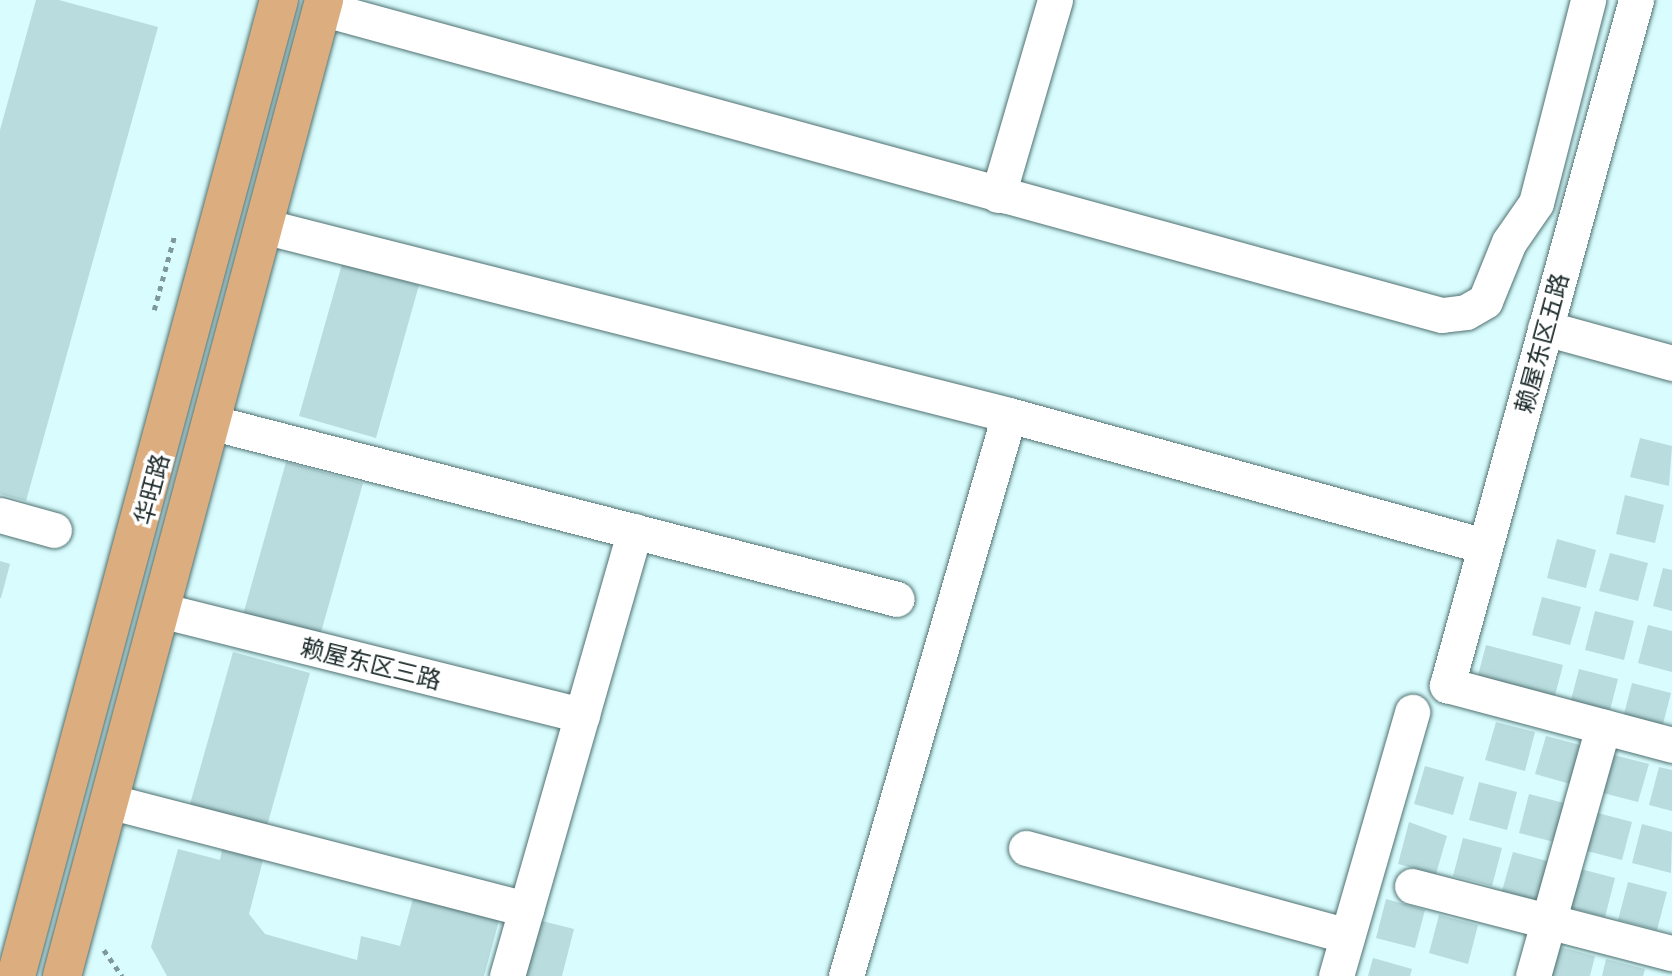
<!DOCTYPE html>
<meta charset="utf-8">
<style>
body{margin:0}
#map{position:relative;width:1672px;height:976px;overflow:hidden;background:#d9fdfe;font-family:Barlow,"Noto Sans SC",sans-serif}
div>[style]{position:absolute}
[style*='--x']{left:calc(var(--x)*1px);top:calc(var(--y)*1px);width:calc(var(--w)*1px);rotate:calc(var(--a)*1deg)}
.building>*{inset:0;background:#b9dcde}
.path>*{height:4.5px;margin-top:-2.25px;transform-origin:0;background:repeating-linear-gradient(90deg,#7f999a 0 5px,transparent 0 10px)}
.roads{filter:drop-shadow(0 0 2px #507071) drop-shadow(0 0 2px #507071)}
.minor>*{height:35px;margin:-17.5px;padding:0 17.5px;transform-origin:17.5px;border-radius:17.5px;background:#fff}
.major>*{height:38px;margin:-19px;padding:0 19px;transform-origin:19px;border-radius:19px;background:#dcad7e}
span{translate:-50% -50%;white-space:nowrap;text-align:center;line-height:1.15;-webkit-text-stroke:7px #fff;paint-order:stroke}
.street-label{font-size:24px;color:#1b2929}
</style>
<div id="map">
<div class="building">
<i style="clip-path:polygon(36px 0,59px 0,158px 27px,26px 501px,0 494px,0 130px)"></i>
<i style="clip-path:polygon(342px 264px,419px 285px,376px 438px,299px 416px)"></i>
<i style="clip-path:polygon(1640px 438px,1672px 446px,1669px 486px,1630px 477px)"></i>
<i style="clip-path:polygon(286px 462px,363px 483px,320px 636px,243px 615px)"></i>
<i style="clip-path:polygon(1625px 495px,1664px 505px,1655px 543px,1616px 534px)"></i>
<i style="clip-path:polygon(1557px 539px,1596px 550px,1586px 588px,1547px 578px)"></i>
<i style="clip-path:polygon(1610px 553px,1648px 563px,1638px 601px,1599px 591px)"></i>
<i style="clip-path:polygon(0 561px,10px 564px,1px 598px,0 598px)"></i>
<i style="clip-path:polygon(1663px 568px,1672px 570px,1672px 611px,1653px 606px)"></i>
<i style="clip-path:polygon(1542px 597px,1581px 607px,1570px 645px,1532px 635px)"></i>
<i style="clip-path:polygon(1595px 611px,1634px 621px,1624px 660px,1585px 650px)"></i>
<i style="clip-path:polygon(1648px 625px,1672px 631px,1672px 672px,1638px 663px)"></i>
<i style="clip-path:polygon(1486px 645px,1563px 665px,1553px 703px,1476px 683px)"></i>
<i style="clip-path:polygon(233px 652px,310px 673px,267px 826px,190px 804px)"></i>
<i style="clip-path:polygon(1579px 669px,1618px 679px,1608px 718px,1569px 708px)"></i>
<i style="clip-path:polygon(1632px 683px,1671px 693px,1661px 732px,1622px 722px)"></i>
<i style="clip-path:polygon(1496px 722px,1535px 732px,1525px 771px,1485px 760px)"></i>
<i style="clip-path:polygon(1546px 736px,1584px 746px,1574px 785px,1535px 774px)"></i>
<i style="clip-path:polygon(1610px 754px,1649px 764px,1638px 802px,1599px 792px)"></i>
<i style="clip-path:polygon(1425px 766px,1464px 777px,1453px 815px,1414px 804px)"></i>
<i style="clip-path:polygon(1659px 767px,1672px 770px,1672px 811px,1649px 805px)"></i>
<i style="clip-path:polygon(1479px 782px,1517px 792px,1507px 830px,1469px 820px)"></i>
<i style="clip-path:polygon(1529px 794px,1568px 804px,1558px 843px,1519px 833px)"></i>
<i style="clip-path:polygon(1594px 812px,1632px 822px,1622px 860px,1583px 850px)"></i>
<i style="clip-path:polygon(1409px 822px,1447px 836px,1436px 874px,1398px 864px)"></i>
<i style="clip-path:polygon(1642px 824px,1672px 832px,1671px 873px,1632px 863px)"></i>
<i style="clip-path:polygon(1463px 838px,1502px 848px,1492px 886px,1453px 876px)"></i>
<i style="clip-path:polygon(178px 849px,220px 860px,222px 850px,263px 860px,249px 914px,265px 934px,357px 960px,361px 936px,400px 946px,414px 895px,500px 917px,484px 976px,167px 976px,151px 947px)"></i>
<i style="clip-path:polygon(1513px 852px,1551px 862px,1541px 901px,1502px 891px)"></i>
<i style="clip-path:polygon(1577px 868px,1615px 878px,1605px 917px,1567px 907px)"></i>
<i style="clip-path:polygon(1628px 882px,1667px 892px,1657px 930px,1618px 920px)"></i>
<i style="clip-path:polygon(1386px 899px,1425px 910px,1415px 948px,1376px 938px)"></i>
<i style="clip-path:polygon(1439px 915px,1478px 925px,1468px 964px,1429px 953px)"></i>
<i style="clip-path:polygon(538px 920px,574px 929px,562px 976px,524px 976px)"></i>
<i style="clip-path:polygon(1556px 946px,1595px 956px,1590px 976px,1548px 976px)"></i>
<i style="clip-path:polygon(1373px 958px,1412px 969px,1410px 976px,1368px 976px)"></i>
<i style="clip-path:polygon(1606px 959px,1645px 969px,1643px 976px,1602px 976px)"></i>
</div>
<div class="path">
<i style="--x:154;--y:310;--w:79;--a:-74.6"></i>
<i style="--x:104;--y:950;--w:32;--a:55"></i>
</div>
<div class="roads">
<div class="minor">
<i style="--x:1636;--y:0;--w:711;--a:105.42"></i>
<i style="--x:1447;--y:685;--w:233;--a:14.9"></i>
<i style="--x:321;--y:8;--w:1162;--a:15.32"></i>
<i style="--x:1442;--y:315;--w:24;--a:-7"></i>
<i style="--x:1466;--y:312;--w:22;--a:-30"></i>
<i style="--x:1485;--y:301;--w:64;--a:-67.9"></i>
<i style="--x:1509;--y:242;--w:47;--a:-55.3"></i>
<i style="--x:1536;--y:203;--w:210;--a:-75.6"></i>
<i style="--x:998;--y:195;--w:203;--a:-73.7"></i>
<i style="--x:263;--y:226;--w:770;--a:14.22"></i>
<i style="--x:1009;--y:415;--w:494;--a:15.4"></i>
<i style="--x:1545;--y:328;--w:132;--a:15.4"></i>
<i style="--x:210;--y:422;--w:709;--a:14.45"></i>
<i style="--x:0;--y:515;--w:56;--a:15.5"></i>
<i style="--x:160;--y:610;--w:435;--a:14"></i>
<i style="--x:108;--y:801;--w:432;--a:14.5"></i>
<i style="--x:1026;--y:848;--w:333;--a:15.3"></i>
<i style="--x:1412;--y:886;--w:268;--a:14.5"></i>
<i style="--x:507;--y:976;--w:463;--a:-74"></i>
<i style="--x:846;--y:976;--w:584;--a:-73.8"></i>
<i style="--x:1336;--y:976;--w:275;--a:-73.9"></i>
<i style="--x:1533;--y:976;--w:259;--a:-74.3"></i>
</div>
<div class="major">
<i style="--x:16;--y:976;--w:1011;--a:-74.92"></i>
<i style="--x:62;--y:976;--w:1011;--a:-74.97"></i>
</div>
</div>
<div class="street-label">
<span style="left:1541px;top:343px;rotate:-75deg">赖屋东区五路</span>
<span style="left:151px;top:489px;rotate:-75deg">华旺路</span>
<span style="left:371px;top:663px;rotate:14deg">赖屋东区三路</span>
</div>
</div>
